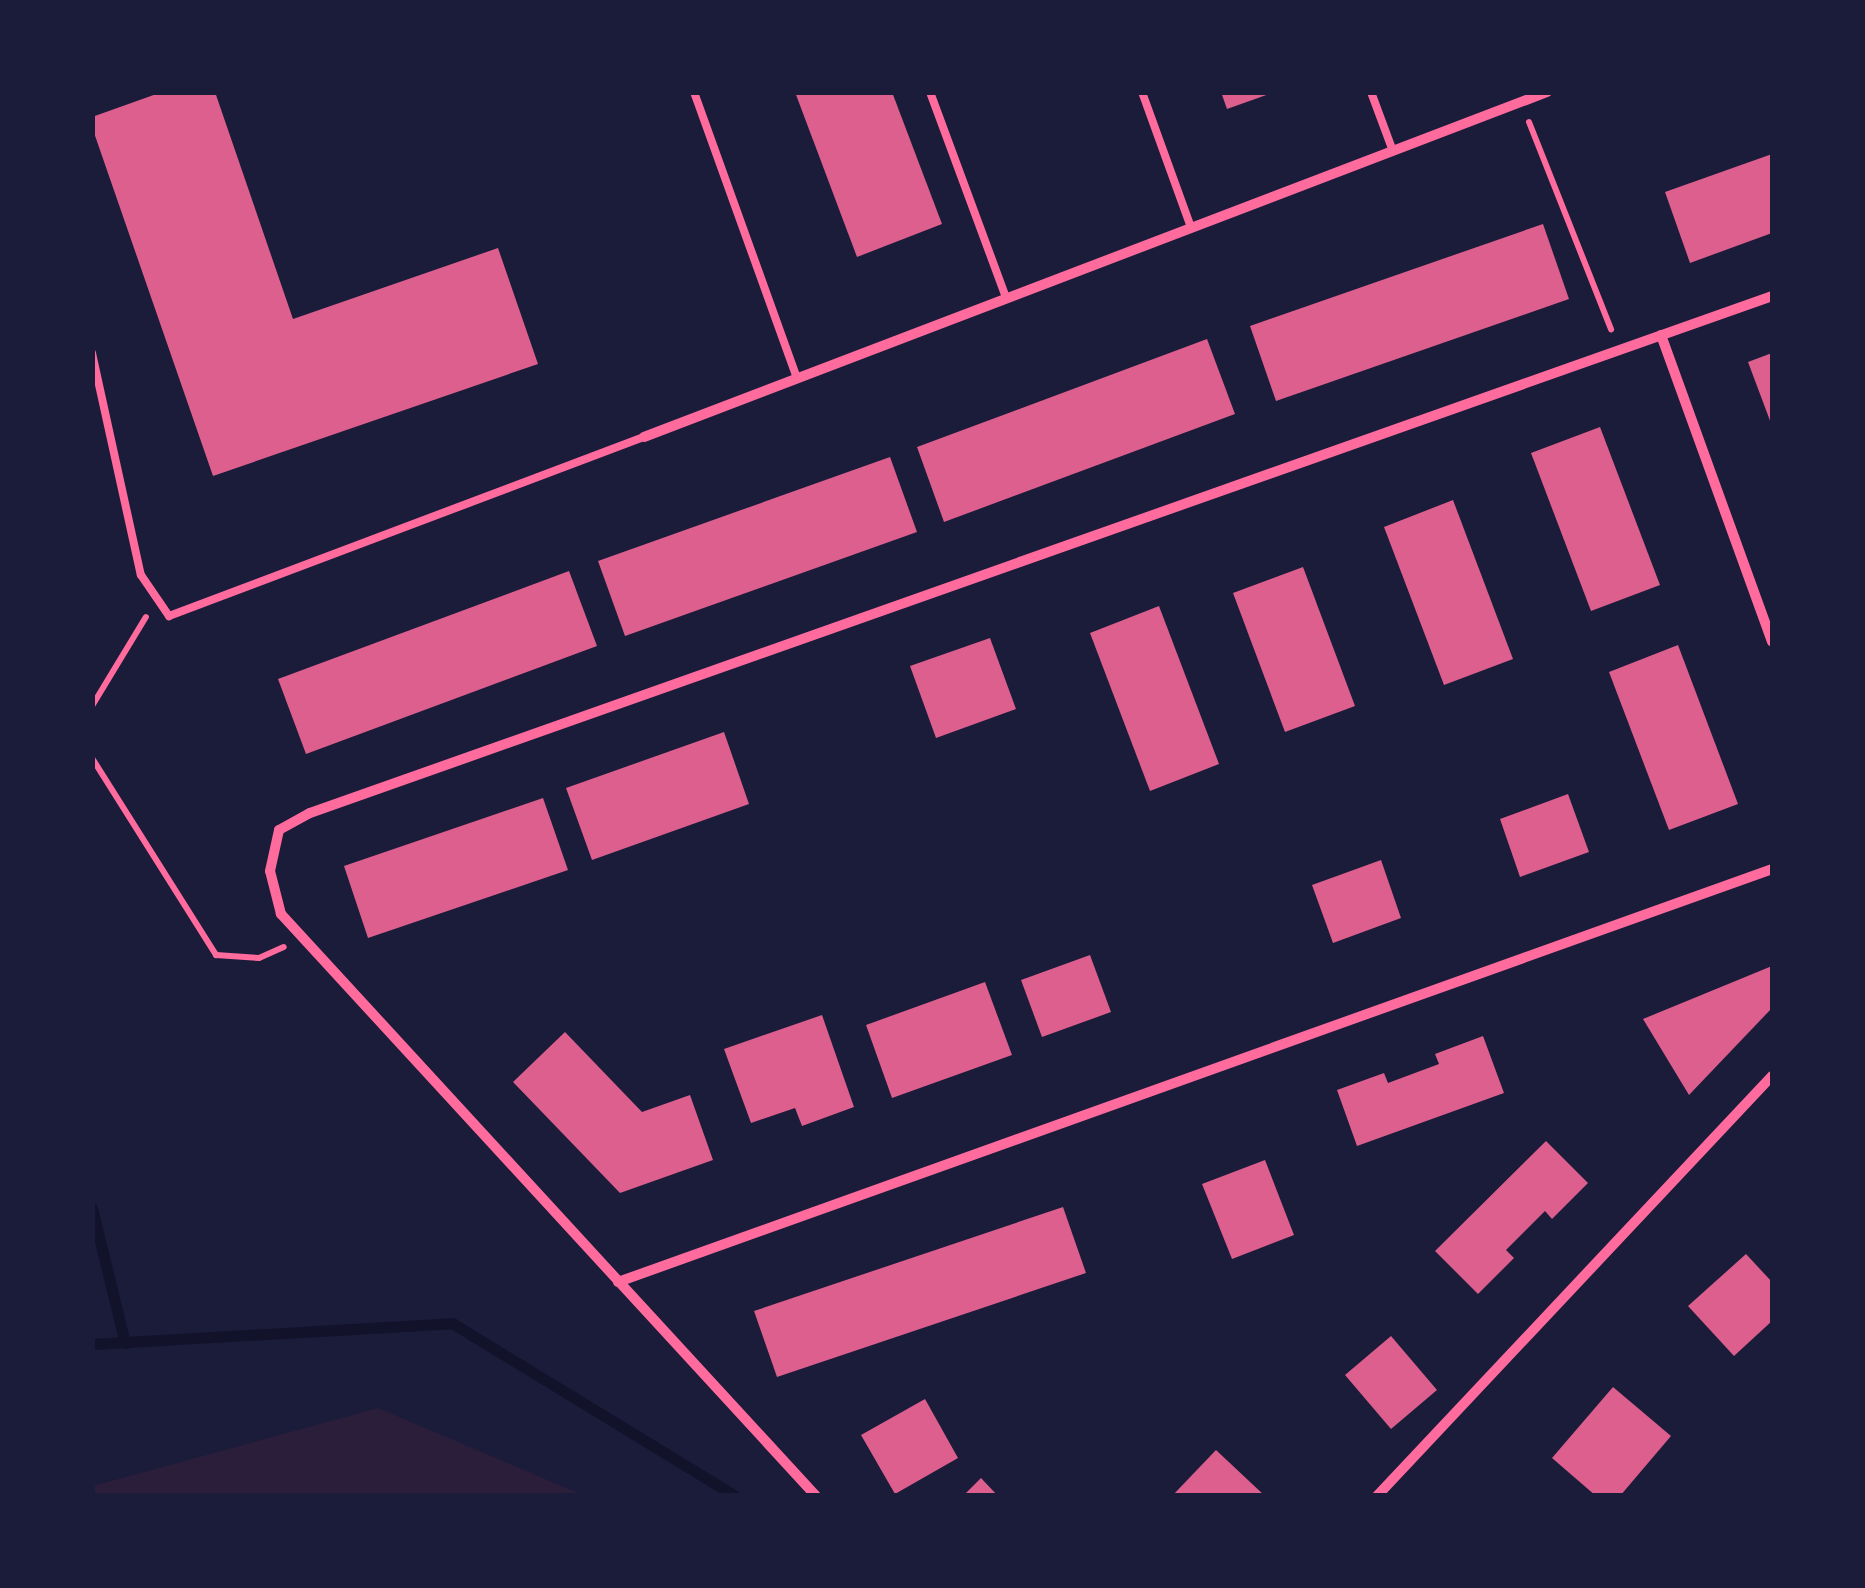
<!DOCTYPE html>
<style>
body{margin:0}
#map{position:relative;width:1865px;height:1588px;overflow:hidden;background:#1b1b3a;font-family:"DejaVu Sans",sans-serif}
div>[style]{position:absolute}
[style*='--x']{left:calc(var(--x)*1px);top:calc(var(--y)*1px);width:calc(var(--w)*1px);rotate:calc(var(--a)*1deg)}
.green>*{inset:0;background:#2a1e3b}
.stream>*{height:11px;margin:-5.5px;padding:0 5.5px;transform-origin:5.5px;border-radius:5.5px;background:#12122b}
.building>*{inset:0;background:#dd5f8e}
.path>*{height:6px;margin:-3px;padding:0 3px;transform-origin:3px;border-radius:3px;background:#ff6b9d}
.service>*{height:8px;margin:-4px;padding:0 4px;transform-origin:4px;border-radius:4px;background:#ff6b9d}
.minor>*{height:10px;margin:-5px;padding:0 5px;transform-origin:5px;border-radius:5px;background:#ff6b9d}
span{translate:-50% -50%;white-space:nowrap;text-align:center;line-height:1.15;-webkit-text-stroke:8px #1b1b3a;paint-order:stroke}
.frame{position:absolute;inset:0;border:95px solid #1b1b3a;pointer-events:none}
</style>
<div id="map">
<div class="green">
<i style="clip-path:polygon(378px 1408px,583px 1495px,93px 1495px,93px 1486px)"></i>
</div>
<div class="stream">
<i style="--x:92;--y:1208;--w:139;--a:76.3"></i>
<i style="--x:92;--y:1344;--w:361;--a:-3.3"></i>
<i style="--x:452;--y:1323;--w:332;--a:31.4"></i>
</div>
<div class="building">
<i style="clip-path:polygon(162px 92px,215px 92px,293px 319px,498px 248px,538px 364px,213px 476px,92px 127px,92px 117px)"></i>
<i style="clip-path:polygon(795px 92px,892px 92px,942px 224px,857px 257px)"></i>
<i style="clip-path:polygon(1221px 92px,1272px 92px,1272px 93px,1227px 109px)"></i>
<i style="clip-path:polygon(1772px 154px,1772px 233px,1690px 263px,1665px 192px)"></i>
<i style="clip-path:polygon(1543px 224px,1569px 299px,1276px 401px,1250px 326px)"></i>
<i style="clip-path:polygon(1207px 339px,1235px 414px,944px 522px,917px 447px)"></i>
<i style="clip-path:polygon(1772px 353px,1772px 426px,1748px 362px)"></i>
<i style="clip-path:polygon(1600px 427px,1660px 585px,1591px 611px,1531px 453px)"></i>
<i style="clip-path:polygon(890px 457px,917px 532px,625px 636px,598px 561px)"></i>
<i style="clip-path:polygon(1453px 500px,1513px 659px,1444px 685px,1384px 527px)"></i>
<i style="clip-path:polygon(1303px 567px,1355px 706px,1285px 732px,1233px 593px)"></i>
<i style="clip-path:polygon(569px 571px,597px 646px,306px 754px,278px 679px)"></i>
<i style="clip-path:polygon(1159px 606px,1219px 764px,1150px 791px,1090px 633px)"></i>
<i style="clip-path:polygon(990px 638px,1016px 709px,936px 738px,910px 666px)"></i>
<i style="clip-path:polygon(1678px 645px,1738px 804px,1669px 830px,1609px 672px)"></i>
<i style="clip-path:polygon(724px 732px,749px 804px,592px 860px,566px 788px)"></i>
<i style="clip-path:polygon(1568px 794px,1589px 852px,1520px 877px,1500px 819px)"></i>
<i style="clip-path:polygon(543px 798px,568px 870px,368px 938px,344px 866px)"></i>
<i style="clip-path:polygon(1381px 860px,1401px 918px,1333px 943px,1312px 885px)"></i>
<i style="clip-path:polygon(1090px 955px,1111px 1012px,1042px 1037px,1021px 980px)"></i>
<i style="clip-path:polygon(1772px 966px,1772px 1008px,1689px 1095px,1643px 1019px)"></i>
<i style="clip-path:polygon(985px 982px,1012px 1055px,892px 1098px,866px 1025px)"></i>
<i style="clip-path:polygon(822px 1015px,854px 1107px,802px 1126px,795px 1108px,751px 1123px,724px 1049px)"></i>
<i style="clip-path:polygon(565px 1032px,642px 1112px,690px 1095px,713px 1160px,620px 1193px,513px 1082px)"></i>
<i style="clip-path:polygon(1483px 1036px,1504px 1093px,1357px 1146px,1337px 1090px,1384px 1073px,1388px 1083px,1439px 1064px,1435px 1054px)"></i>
<i style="clip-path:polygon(1546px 1141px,1588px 1183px,1552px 1219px,1545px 1211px,1506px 1250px,1514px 1258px,1478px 1294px,1435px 1251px)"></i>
<i style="clip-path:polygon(1265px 1160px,1294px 1235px,1232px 1259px,1202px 1184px)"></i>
<i style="clip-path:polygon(1063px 1207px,1086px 1273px,777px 1377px,754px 1311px)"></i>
<i style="clip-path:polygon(1746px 1254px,1772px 1282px,1772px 1321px,1734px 1356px,1688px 1306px)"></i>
<i style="clip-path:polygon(1391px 1336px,1437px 1390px,1391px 1429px,1345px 1375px)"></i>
<i style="clip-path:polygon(1613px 1387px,1671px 1436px,1620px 1496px,1596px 1496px,1552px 1458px)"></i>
<i style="clip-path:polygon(925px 1399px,958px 1458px,895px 1494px,861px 1435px)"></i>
<i style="clip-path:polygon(1216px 1450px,1265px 1496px,1172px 1496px)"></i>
<i style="clip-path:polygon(981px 1478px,998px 1496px,963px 1496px)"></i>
</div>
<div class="path">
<i style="--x:1529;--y:122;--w:223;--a:68.4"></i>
<i style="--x:92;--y:706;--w:104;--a:-58.8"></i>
<i style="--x:92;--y:758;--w:233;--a:57.8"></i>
<i style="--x:216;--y:955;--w:43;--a:4"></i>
<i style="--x:259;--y:958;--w:27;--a:-24"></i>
</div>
<div class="service">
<i style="--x:694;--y:92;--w:304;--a:70.2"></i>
<i style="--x:930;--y:92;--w:220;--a:69.7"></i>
<i style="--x:1142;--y:92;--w:144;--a:70.1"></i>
<i style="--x:1371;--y:92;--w:63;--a:69.6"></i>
<i style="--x:92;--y:353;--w:227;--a:77.6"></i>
<i style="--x:141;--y:575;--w:50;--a:55.7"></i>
<i style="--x:169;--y:616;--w:508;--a:-20.65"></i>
</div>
<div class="minor">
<i style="--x:1661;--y:335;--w:326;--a:70.1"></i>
<i style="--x:644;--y:437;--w:967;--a:-20.91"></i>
<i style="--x:618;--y:1282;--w:1226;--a:-19.69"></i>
<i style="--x:816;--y:1496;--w:791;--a:-132.59"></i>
<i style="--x:281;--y:914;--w:44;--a:-104.3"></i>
<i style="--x:270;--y:871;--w:42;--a:-77.6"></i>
<i style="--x:279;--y:830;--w:35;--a:-29"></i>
<i style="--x:310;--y:813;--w:1551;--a:-19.47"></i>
<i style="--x:1377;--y:1496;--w:577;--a:-46.76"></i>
</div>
<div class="frame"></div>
</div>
